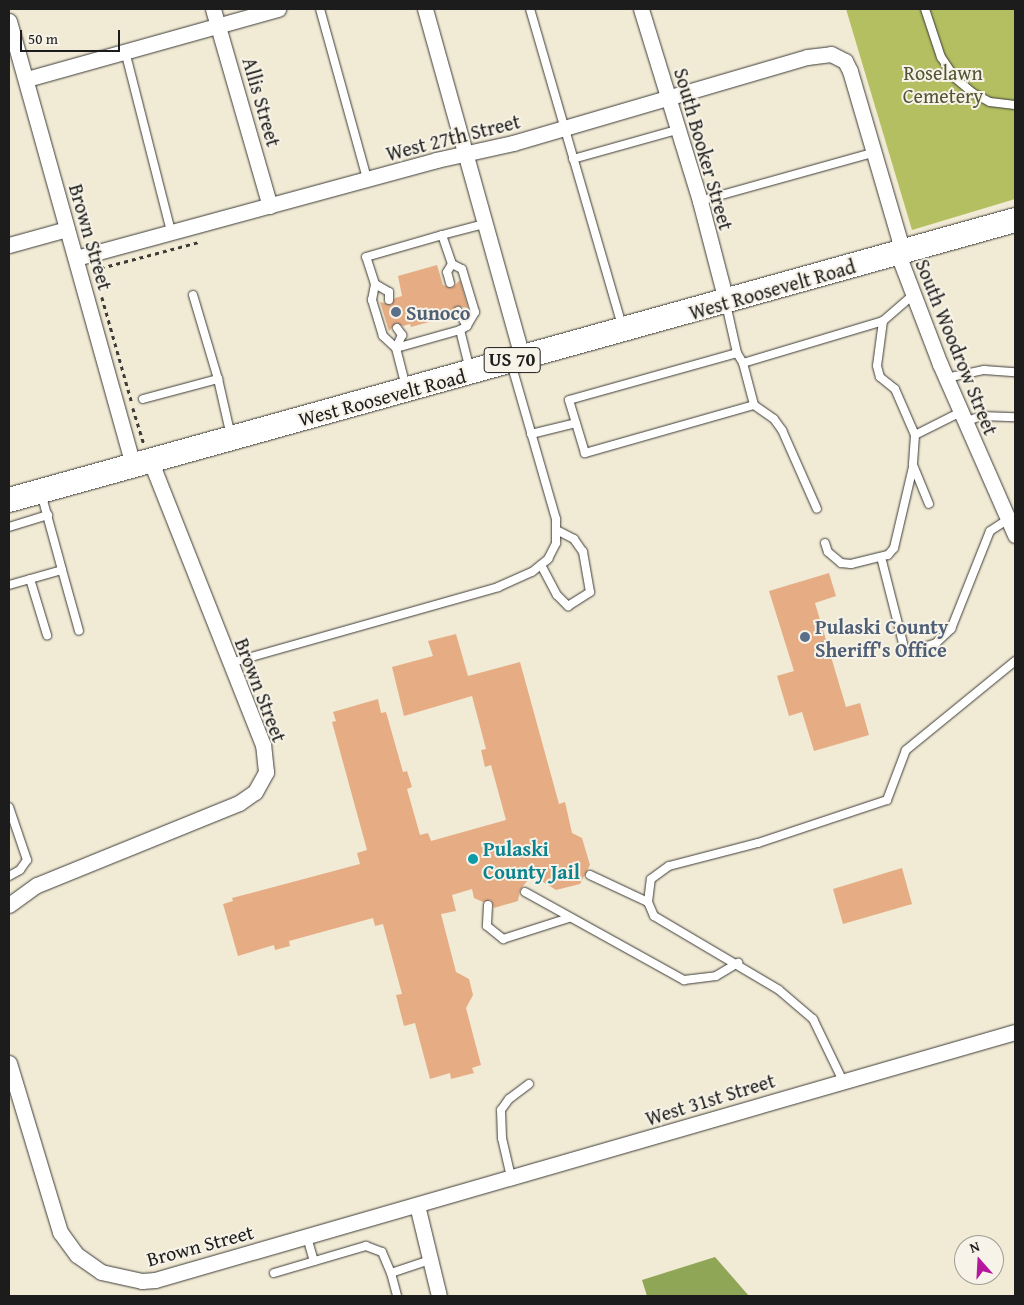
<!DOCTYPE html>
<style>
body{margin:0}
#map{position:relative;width:1024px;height:1305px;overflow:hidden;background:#f1ead4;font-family:"Gentium Book Plus",serif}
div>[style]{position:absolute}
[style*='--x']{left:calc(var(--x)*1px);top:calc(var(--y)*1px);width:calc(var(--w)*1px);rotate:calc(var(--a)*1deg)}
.green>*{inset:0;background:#b4bf61}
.forest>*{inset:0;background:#8fa657}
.building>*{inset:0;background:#e6ad85}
.path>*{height:2.5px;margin-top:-1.25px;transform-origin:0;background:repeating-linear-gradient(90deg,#3c3b38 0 4px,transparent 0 8px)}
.roads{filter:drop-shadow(0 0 1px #3c3b38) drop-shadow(0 0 1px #3c3b38)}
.service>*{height:8px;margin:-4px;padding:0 4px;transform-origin:4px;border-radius:4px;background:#fff}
.minor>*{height:15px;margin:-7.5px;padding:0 7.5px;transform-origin:7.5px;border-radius:7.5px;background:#fff}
.primary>*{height:24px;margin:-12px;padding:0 12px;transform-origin:12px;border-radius:12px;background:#fff}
.dots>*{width:14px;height:14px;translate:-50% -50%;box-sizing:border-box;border:2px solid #f7f3e8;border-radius:50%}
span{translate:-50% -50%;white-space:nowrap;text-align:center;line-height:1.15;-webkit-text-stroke:4px #f7f3e8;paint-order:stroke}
.shield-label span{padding:1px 4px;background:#f7f3e8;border:1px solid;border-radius:4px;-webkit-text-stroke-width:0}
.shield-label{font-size:19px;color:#1c1c1c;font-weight:700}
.park-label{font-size:20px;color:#515534}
.street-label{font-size:20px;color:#1c1c1c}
.service-label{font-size:20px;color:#4e5e75;font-weight:700}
.left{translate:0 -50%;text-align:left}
.culture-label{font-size:20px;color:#0d838f;font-weight:700}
.frame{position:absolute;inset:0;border:10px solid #1c1c1c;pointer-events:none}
.north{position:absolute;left:954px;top:1235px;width:50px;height:50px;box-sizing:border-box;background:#f7f3e8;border:1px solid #9f9d96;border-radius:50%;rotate:341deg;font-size:14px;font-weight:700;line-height:20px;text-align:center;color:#1c1c1c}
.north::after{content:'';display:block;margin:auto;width:18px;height:22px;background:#b5179e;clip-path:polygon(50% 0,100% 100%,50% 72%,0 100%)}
.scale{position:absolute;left:20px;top:30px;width:100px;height:22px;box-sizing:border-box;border:2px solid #1c1c1c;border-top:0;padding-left:6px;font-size:15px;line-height:18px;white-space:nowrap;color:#1c1c1c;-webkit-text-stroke:4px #f7f3e8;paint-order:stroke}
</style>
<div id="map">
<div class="green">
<i style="clip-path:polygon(846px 9px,1015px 9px,1015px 199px,912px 230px)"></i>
</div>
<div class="forest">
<i style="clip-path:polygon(715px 1257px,749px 1296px,647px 1296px,642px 1280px)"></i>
</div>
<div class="building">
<i style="clip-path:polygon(437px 265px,443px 285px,452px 288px,460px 280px,468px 308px,456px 306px,451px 316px,411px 327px,410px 324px,403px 326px,396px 323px,389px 331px,380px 302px,391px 305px,395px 298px,402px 296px,398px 276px)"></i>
<i style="clip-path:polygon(829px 573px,836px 596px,815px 603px,846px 707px,860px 703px,869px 735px,814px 751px,802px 712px,789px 716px,777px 676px,794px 671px,769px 591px)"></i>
<i style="clip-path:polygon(456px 634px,468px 676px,520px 662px,559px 804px,565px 802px,572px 833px,582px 838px,590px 865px,580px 884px,556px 890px,532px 875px,520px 890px,518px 901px,494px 908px,491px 900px,483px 902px,474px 898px,472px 889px,452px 895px,456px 911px,441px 914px,456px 972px,469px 979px,473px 995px,466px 1008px,481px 1065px,472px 1068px,474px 1073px,451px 1079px,450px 1073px,430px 1079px,415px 1023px,404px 1026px,396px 995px,402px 994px,383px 924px,375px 926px,373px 918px,289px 941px,290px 946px,275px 950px,274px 945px,238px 956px,223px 904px,233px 901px,232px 898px,360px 864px,357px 853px,367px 850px,332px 722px,336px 721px,333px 712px,378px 699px,381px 713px,386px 712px,403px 772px,407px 771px,412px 787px,407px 789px,420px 835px,428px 833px,431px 841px,506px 820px,491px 765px,485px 767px,481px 750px,486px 749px,472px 696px,404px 716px,392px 667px,433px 656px,428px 641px)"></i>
<i style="clip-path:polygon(902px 868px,912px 904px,843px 924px,833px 889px)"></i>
</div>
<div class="path">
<i style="--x:93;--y:270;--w:110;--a:-14.8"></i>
<i style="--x:102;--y:297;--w:110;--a:74.2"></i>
<i style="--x:133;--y:408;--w:37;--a:73"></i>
</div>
<div class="roads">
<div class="service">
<i style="--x:320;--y:9;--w:176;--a:74.5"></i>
<i style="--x:530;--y:9;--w:330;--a:73.8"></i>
<i style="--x:925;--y:9;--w:51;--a:71.6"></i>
<i style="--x:941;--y:57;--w:25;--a:56"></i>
<i style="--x:955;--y:78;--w:23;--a:40"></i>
<i style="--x:973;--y:93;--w:19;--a:28"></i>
<i style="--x:990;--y:102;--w:25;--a:7"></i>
<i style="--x:125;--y:51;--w:187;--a:75.7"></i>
<i style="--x:573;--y:159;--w:108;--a:-15.6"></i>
<i style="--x:700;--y:201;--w:182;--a:-15.6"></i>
<i style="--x:442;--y:235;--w:31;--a:71"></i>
<i style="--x:452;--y:264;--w:11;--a:27"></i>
<i style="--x:462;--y:269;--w:45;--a:73.2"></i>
<i style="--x:475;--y:312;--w:16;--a:120"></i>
<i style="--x:467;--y:326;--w:8;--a:150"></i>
<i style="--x:460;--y:330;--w:66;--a:164.3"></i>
<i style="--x:396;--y:348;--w:18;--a:-137"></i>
<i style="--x:383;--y:336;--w:38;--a:-107"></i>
<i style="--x:372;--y:300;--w:16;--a:-79"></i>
<i style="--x:375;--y:284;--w:28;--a:-108"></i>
<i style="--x:366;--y:257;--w:79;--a:-16.1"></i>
<i style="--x:442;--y:235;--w:43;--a:-14.7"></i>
<i style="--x:450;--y:283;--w:11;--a:-105"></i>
<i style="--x:447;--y:272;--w:9;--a:-58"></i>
<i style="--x:375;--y:284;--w:16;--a:30"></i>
<i style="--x:389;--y:292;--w:8;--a:90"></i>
<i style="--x:193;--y:295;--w:88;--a:73.4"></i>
<i style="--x:218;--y:379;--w:58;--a:77.2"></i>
<i style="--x:726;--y:304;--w:50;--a:77.3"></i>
<i style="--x:458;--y:311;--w:17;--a:59"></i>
<i style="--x:883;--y:321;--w:45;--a:97.6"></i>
<i style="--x:877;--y:366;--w:11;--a:75"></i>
<i style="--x:880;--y:377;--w:19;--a:39"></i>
<i style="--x:895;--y:389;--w:50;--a:66.5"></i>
<i style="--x:915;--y:435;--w:30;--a:94"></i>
<i style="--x:913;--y:465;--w:42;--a:67.7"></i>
<i style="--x:397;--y:328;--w:9;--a:54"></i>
<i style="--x:402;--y:335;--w:14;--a:115"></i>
<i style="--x:396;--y:348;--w:40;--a:75.6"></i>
<i style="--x:460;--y:330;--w:41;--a:76"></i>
<i style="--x:737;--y:353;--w:12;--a:59"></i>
<i style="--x:743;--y:363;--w:43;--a:75.3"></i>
<i style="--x:754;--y:405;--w:176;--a:164.1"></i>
<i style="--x:585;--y:453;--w:55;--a:-106.8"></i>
<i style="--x:569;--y:400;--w:174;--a:-15.6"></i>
<i style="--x:743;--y:363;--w:146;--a:-16.7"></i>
<i style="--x:883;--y:321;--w:40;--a:-41"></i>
<i style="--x:946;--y:378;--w:39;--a:-12"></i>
<i style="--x:984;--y:370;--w:31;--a:4"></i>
<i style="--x:143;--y:399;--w:78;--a:-14.9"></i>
<i style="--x:754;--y:405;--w:24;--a:35"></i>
<i style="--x:774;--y:419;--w:14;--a:54"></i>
<i style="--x:782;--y:430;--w:86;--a:66.1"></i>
<i style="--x:965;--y:422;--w:17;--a:-21"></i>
<i style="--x:981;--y:416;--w:34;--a:2"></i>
<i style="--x:531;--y:434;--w:46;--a:-13.7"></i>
<i style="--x:915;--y:435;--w:51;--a:-26.6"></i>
<i style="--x:41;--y:493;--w:80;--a:74.7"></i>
<i style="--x:9;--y:527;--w:41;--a:-17.1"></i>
<i style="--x:825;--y:543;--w:9;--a:72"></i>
<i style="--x:828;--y:552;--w:17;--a:40"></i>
<i style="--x:841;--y:563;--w:10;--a:6"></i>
<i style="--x:851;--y:564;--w:38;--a:-14"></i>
<i style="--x:888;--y:555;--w:9;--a:-49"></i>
<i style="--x:894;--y:548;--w:83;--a:-76.8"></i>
<i style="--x:881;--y:557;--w:97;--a:75.7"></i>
<i style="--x:905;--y:651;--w:16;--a:-11"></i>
<i style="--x:921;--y:648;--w:16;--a:-18"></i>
<i style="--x:936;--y:643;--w:21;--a:-43"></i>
<i style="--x:951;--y:629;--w:105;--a:-68.3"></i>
<i style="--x:990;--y:531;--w:20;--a:-33"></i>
<i style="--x:541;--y:565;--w:34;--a:62"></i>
<i style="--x:557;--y:595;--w:16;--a:45"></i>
<i style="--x:568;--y:606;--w:26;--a:-32"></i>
<i style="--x:590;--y:592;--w:41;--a:-99.9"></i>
<i style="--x:583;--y:552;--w:16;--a:-125"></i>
<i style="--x:574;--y:539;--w:20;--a:-153"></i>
<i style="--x:30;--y:579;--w:59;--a:73.1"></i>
<i style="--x:9;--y:585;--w:55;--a:-15.8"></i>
<i style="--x:62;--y:570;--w:63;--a:74.4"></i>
<i style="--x:230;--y:663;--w:279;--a:-15.8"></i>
<i style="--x:498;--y:587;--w:37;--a:-24"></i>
<i style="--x:532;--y:572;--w:21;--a:-39"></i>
<i style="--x:548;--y:559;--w:18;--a:-63"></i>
<i style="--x:556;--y:543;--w:24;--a:-90"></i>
<i style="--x:556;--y:519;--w:162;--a:-106.1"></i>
<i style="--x:9;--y:807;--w:56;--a:71.2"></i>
<i style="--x:27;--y:860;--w:12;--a:125"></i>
<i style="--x:20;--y:870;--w:13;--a:151"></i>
<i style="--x:590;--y:875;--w:64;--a:25"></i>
<i style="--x:648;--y:902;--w:23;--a:-83"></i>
<i style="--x:651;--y:879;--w:22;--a:-36"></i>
<i style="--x:669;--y:866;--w:92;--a:-14.5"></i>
<i style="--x:758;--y:843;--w:136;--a:-18.4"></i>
<i style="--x:887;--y:800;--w:53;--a:-69.2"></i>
<i style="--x:906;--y:750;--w:141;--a:-39.2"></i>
<i style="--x:525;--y:892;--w:182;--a:29"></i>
<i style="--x:684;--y:980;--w:32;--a:-7"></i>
<i style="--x:716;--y:976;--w:26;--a:-31"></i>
<i style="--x:648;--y:902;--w:15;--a:67"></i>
<i style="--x:654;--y:916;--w:145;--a:30.6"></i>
<i style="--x:779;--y:990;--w:45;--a:40.5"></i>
<i style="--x:813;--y:1019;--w:69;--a:64.2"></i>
<i style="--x:488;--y:905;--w:21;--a:93"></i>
<i style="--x:487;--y:926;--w:21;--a:39"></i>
<i style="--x:503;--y:939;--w:69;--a:-17.7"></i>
<i style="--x:511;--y:1177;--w:40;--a:-103"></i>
<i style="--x:502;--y:1138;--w:28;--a:-92"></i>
<i style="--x:501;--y:1110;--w:14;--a:-54"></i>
<i style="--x:509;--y:1099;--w:25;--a:-37"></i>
<i style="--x:307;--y:1237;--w:25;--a:74"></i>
<i style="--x:274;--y:1273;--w:96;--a:-16.4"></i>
<i style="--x:366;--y:1246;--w:17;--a:21"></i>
<i style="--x:382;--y:1252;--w:23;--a:67"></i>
<i style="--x:391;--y:1273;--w:41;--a:-18.4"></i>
<i style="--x:391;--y:1273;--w:24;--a:75"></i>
</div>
<div class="minor">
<i style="--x:213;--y:9;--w:205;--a:73.9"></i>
<i style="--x:425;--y:9;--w:361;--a:74.4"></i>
<i style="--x:641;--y:9;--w:201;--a:72.9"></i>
<i style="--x:700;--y:201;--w:103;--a:75.4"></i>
<i style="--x:9;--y:21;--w:461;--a:74.4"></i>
<i style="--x:27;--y:79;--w:261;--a:-15.6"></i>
<i style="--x:9;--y:245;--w:60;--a:-15.4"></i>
<i style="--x:76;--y:258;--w:373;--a:-15.2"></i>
<i style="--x:436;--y:160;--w:79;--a:-12.4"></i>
<i style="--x:513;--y:143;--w:306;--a:-16.3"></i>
<i style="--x:807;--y:57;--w:24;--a:-7"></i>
<i style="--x:831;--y:54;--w:16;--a:27"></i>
<i style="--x:845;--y:61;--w:11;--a:63"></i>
<i style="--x:850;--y:71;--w:175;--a:73.7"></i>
<i style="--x:899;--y:239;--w:23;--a:85"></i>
<i style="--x:901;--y:262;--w:109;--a:69.1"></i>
<i style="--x:940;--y:364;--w:187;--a:66.3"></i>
<i style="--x:9;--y:905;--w:34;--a:-36"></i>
<i style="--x:37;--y:885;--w:218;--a:-22.1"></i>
<i style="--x:239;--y:803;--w:19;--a:-35"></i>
<i style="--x:255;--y:792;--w:23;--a:-61"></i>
<i style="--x:266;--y:772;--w:27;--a:-96"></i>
<i style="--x:263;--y:745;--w:307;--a:-111.6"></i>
<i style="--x:9;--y:1063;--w:177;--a:73.2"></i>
<i style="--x:60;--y:1232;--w:29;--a:54"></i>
<i style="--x:77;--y:1255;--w:29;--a:35"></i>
<i style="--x:101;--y:1272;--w:42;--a:12.4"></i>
<i style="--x:142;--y:1281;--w:13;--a:-4"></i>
<i style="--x:155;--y:1280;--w:895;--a:-16.09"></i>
<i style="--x:417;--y:1205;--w:94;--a:76.4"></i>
</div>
<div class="primary">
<i style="--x:9;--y:500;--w:1044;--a:-15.55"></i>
</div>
</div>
<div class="dots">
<i style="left:396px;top:312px;background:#5c6f8a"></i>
<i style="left:805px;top:637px;background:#5c6f8a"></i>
<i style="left:473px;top:859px;background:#0f9aa8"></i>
</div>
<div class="shield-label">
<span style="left:512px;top:360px">US 70</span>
</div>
<div class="park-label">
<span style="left:943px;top:84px">Roselawn<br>Cemetery</span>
</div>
<div class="street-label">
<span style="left:262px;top:102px;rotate:74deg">Allis Street</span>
<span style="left:453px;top:137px;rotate:-14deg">West 27th Street</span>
<span style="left:704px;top:149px;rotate:74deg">South Booker Street</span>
<span style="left:91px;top:237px;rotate:74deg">Brown Street</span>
<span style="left:772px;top:289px;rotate:-16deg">West Roosevelt Road</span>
<span style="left:957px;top:347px;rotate:68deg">South Woodrow Street</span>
<span style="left:382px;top:397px;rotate:-15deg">West Roosevelt Road</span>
<span style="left:261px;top:690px;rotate:69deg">Brown Street</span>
<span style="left:710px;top:1099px;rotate:-17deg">West 31st Street</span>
<span style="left:200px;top:1245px;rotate:-15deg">Brown Street</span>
</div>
<div class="service-label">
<span class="left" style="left:406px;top:312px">Sunoco</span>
<span class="left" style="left:815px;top:638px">Pulaski County<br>Sheriff's Office</span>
</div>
<div class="culture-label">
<span class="left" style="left:483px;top:860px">Pulaski<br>County Jail</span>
</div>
<div class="frame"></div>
<div class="north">N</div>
<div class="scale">50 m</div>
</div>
